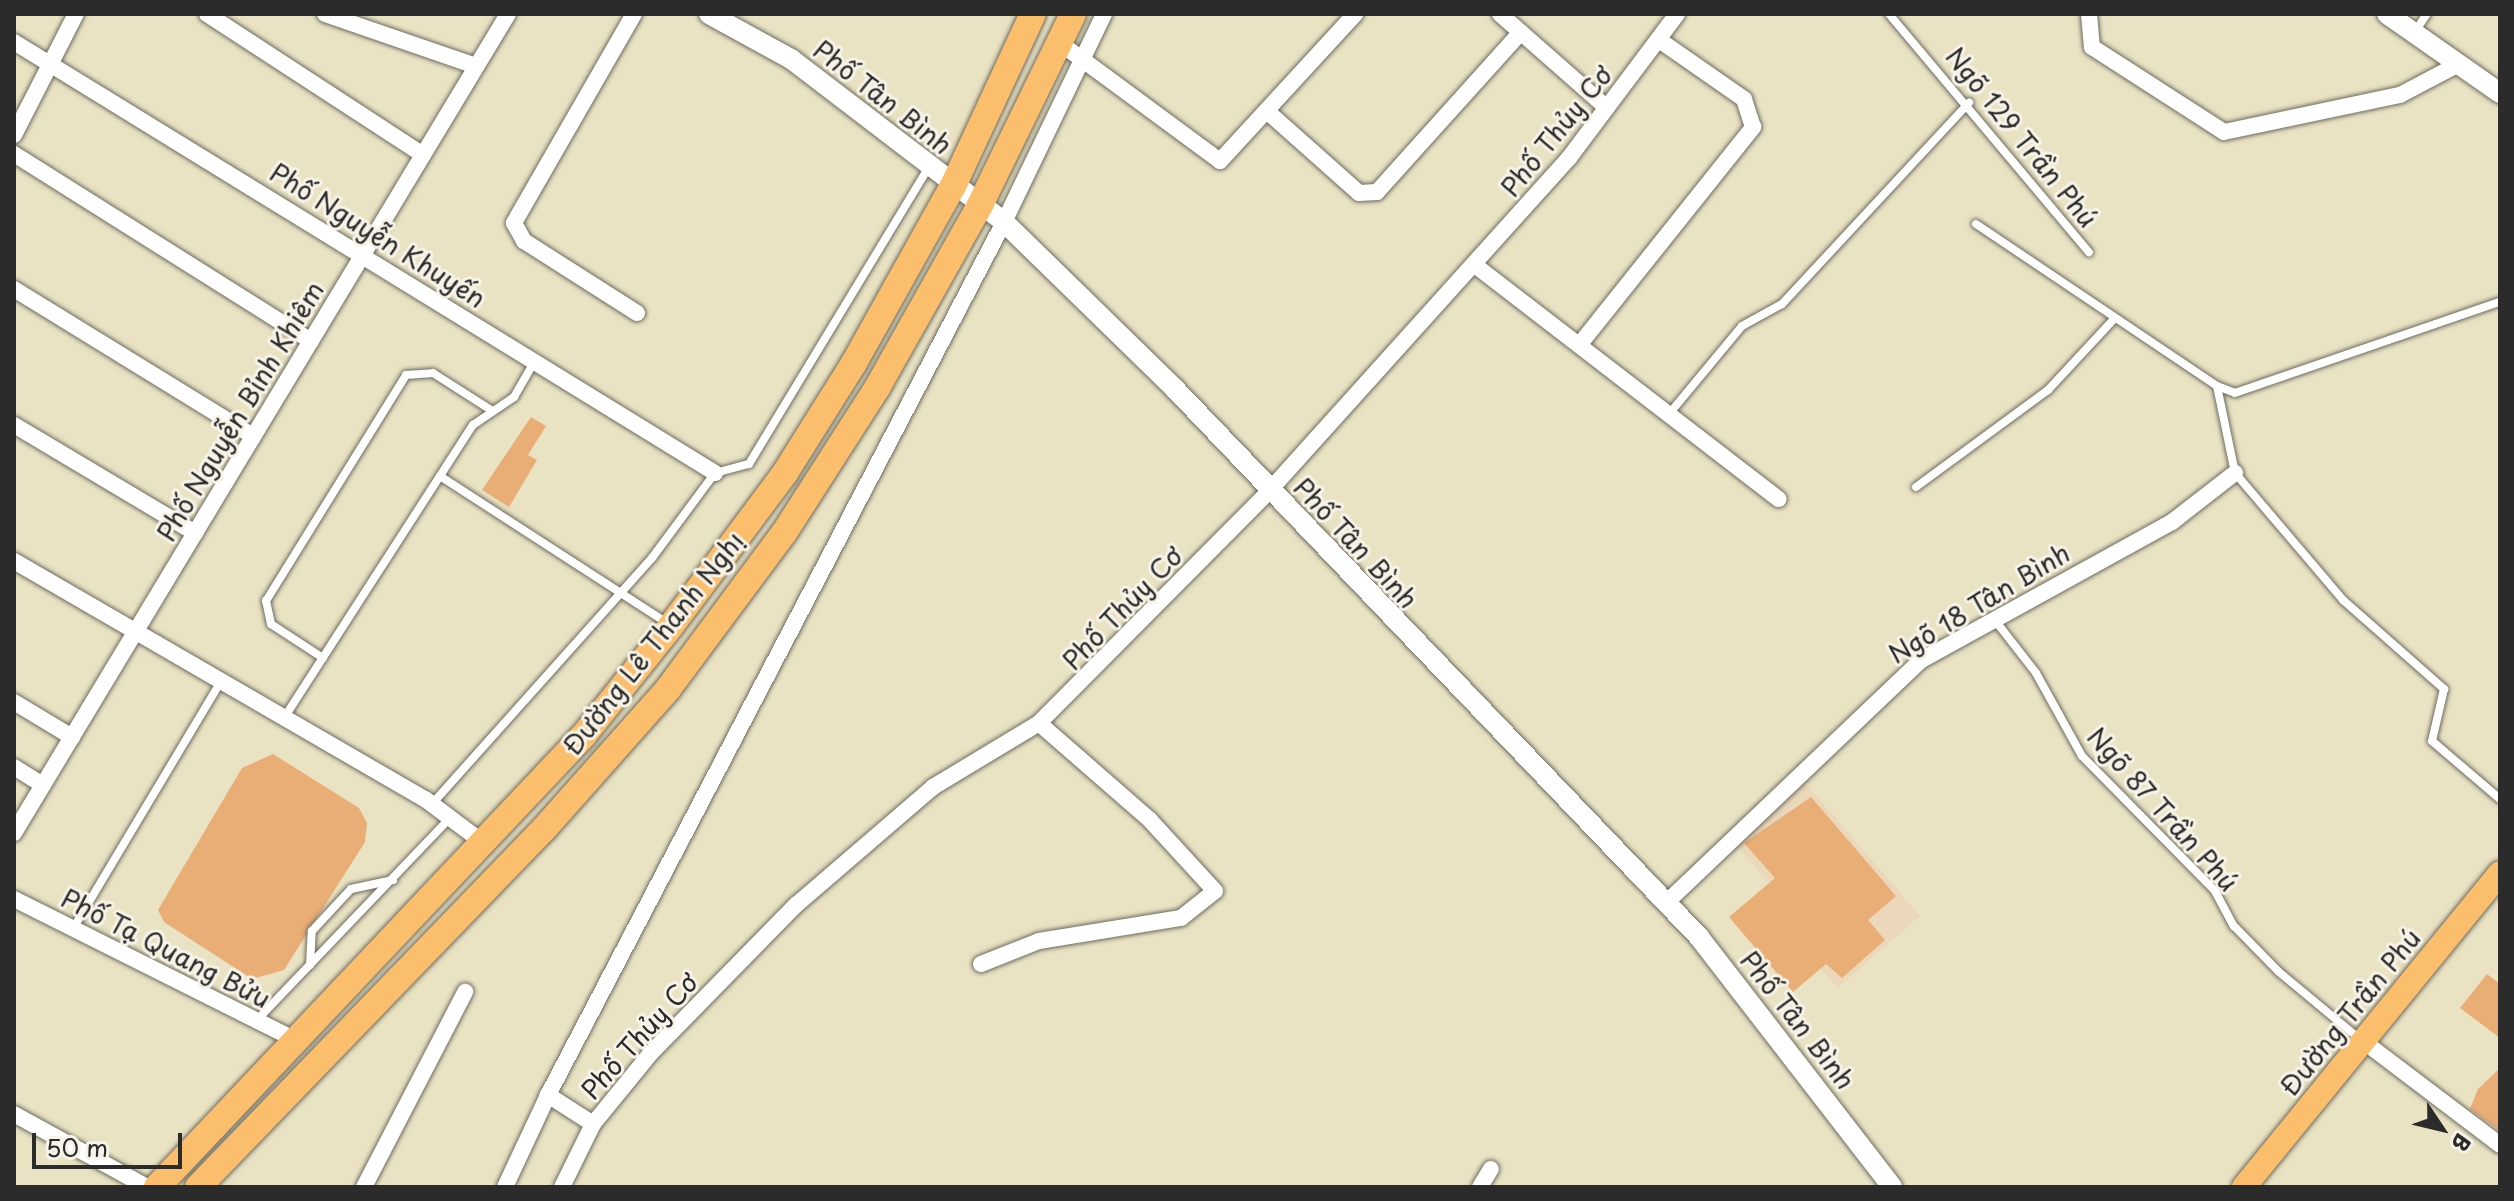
<!DOCTYPE html>
<meta charset="utf-8">
<style>
body{margin:0}
#map{position:relative;width:2514px;height:1201px;overflow:hidden;background:#e9e3c3;font-family:"Playpen Sans",sans-serif}
div>[style]{position:absolute}
[style*='--x']{left:calc(var(--x)*1px);top:calc(var(--y)*1px);width:calc(var(--w)*1px);rotate:calc(var(--a)*1deg)}
.built>*{inset:0;background:#ebd8ba}
.building>*{inset:0;background:#e9ad76}
.roads{filter:drop-shadow(0 0 2px #6e6b60) drop-shadow(0 0 2px #6e6b60)}
.service>*{height:8px;margin:-4px;padding:0 4px;transform-origin:4px;border-radius:4px;background:#fff}
.minor>*{height:16px;margin:-8px;padding:0 8px;transform-origin:8px;border-radius:8px;background:#fff}
.tertiary>*{height:20px;margin:-10px;padding:0 10px;transform-origin:10px;border-radius:10px;background:#fff}
.primary>*{height:24px;margin:-12px;padding:0 12px;transform-origin:12px;border-radius:12px;background:#fabe6d}
.trunk>*{height:26px;margin:-13px;padding:0 13px;transform-origin:13px;border-radius:13px;background:#fabe6d}
span{translate:-50% -50%;white-space:nowrap;text-align:center;line-height:1.15;-webkit-text-stroke:6px #f7f3e8;paint-order:stroke}
.street-label{font-size:26px;color:#2b2b2b}
.frame{position:absolute;inset:0;border:16px solid #2b2b2b;pointer-events:none}
.north{position:absolute;left:2402px;top:1089px;width:80px;height:80px;-webkit-text-stroke:6px #f7f3e8;paint-order:stroke;rotate:125deg;font-size:22px;font-weight:700;line-height:32px;text-align:center;color:#2b2b2b}
.north::after{content:'';display:block;margin:auto;width:28px;height:36px;background:#2b2b2b;clip-path:polygon(50% 0,100% 100%,50% 72%,0 100%)}
.scale{position:absolute;left:32px;top:1133px;width:150px;height:36px;box-sizing:border-box;border:4px solid #2b2b2b;border-top:0;padding-left:10px;font-size:24px;line-height:28px;white-space:nowrap;color:#2b2b2b;-webkit-text-stroke:6px #f7f3e8;paint-order:stroke}
</style>
<div id="map">
<div class="built">
<i style="clip-path:polygon(1802px 779px,1920px 916px,1837px 988px,1756px 894px,1769px 883px,1732px 840px)"></i>
</div>
<div class="building">
<i style="clip-path:polygon(531px 417px,546px 426px,528px 455px,537px 460px,509px 507px,482px 490px)"></i>
<i style="clip-path:polygon(273px 754px,359px 808px,367px 823px,365px 842px,284px 970px,252px 979px,164px 922px,158px 910px,242px 768px)"></i>
<i style="clip-path:polygon(1811px 797px,1896px 896px,1868px 920px,1885px 940px,1842px 978px,1826px 964px,1793px 992px,1729px 917px,1775px 878px,1744px 843px)"></i>
<i style="clip-path:polygon(2487px 974px,2500px 984px,2500px 1038px,2460px 1008px)"></i>
<i style="clip-path:polygon(2500px 1068px,2500px 1131px,2470px 1109px,2478px 1089px)"></i>
</div>
<div class="roads">
<div class="service">
<i style="--x:1889;--y:14;--w:311;--a:50"></i>
<i style="--x:2414;--y:33;--w:23;--a:-56"></i>
<i style="--x:1976;--y:224;--w:290;--a:33.9"></i>
<i style="--x:2217;--y:386;--w:89;--a:78.3"></i>
<i style="--x:2235;--y:473;--w:167;--a:49.6"></i>
<i style="--x:2343;--y:600;--w:135;--a:41.4"></i>
<i style="--x:2444;--y:689;--w:53;--a:103"></i>
<i style="--x:2432;--y:741;--w:89;--a:40.5"></i>
<i style="--x:2217;--y:386;--w:19;--a:21"></i>
<i style="--x:2235;--y:393;--w:280;--a:-19"></i>
<i style="--x:1669;--y:414;--w:114;--a:-50.3"></i>
<i style="--x:1742;--y:326;--w:46;--a:-28.8"></i>
<i style="--x:1782;--y:304;--w:275;--a:-47.1"></i>
<i style="--x:440;--y:476;--w:270;--a:32.9"></i>
<i style="--x:1916;--y:487;--w:164;--a:-36.3"></i>
<i style="--x:2048;--y:390;--w:97;--a:-47.1"></i>
<i style="--x:1994;--y:619;--w:68;--a:52.1"></i>
<i style="--x:2036;--y:673;--w:95;--a:61"></i>
<i style="--x:2082;--y:756;--w:190;--a:45.4"></i>
<i style="--x:2215;--y:891;--w:40;--a:62"></i>
<i style="--x:2234;--y:926;--w:64;--a:45.6"></i>
<i style="--x:2279;--y:972;--w:108;--a:39.7"></i>
<i style="--x:323;--y:658;--w:62;--a:-146.8"></i>
<i style="--x:271;--y:624;--w:24;--a:-102"></i>
<i style="--x:266;--y:601;--w:266;--a:-58.2"></i>
<i style="--x:406;--y:375;--w:27;--a:-4"></i>
<i style="--x:433;--y:373;--w:69;--a:32.5"></i>
<i style="--x:284;--y:718;--w:349;--a:-57.2"></i>
<i style="--x:473;--y:425;--w:50;--a:-34.3"></i>
<i style="--x:514;--y:397;--w:39;--a:-60"></i>
<i style="--x:432;--y:804;--w:330;--a:-48.2"></i>
<i style="--x:652;--y:558;--w:106;--a:-53.5"></i>
<i style="--x:715;--y:473;--w:35;--a:-15"></i>
<i style="--x:749;--y:464;--w:347;--a:-58.8"></i>
<i style="--x:74;--y:927;--w:287;--a:-59.1"></i>
<i style="--x:310;--y:965;--w:34;--a:-87"></i>
<i style="--x:312;--y:931;--w:57;--a:-47.1"></i>
<i style="--x:351;--y:889;--w:43;--a:-12.1"></i>
<i style="--x:257;--y:1020;--w:281;--a:-46.3"></i>
</div>
<div class="minor">
<i style="--x:207;--y:14;--w:258;--a:33.1"></i>
<i style="--x:325;--y:14;--w:160;--a:19"></i>
<i style="--x:634;--y:14;--w:241;--a:119.9"></i>
<i style="--x:514;--y:223;--w:21;--a:61"></i>
<i style="--x:524;--y:241;--w:134;--a:32.5"></i>
<i style="--x:1500;--y:14;--w:142;--a:41.3"></i>
<i style="--x:2089;--y:14;--w:33;--a:85"></i>
<i style="--x:2092;--y:47;--w:157;--a:32.8"></i>
<i style="--x:2224;--y:132;--w:180;--a:-11.9"></i>
<i style="--x:2400;--y:95;--w:64;--a:-27.8"></i>
<i style="--x:14;--y:42;--w:823;--a:31.58"></i>
<i style="--x:1060;--y:43;--w:199;--a:36.4"></i>
<i style="--x:1220;--y:161;--w:200;--a:-47.4"></i>
<i style="--x:1269;--y:113;--w:120;--a:41.6"></i>
<i style="--x:1359;--y:193;--w:18;--a:-3"></i>
<i style="--x:1377;--y:192;--w:215;--a:-48"></i>
<i style="--x:14;--y:135;--w:136;--a:-62.9"></i>
<i style="--x:14;--y:154;--w:351;--a:32.2"></i>
<i style="--x:1476;--y:266;--w:382;--a:37.6"></i>
<i style="--x:14;--y:289;--w:281;--a:31.6"></i>
<i style="--x:1580;--y:344;--w:278;--a:-51.4"></i>
<i style="--x:1753;--y:127;--w:29;--a:-108"></i>
<i style="--x:1744;--y:99;--w:103;--a:-145.2"></i>
<i style="--x:14;--y:425;--w:211;--a:30.8"></i>
<i style="--x:14;--y:561;--w:475;--a:30.1"></i>
<i style="--x:425;--y:799;--w:71;--a:37"></i>
<i style="--x:14;--y:702;--w:68;--a:31.1"></i>
<i style="--x:14;--y:767;--w:34;--a:32"></i>
<i style="--x:14;--y:833;--w:956;--a:-58.9"></i>
<i style="--x:14;--y:899;--w:314;--a:26.6"></i>
<i style="--x:1666;--y:903;--w:351;--a:-43.6"></i>
<i style="--x:1920;--y:661;--w:288;--a:-28.9"></i>
<i style="--x:2172;--y:522;--w:80;--a:-37.9"></i>
<i style="--x:981;--y:964;--w:62;--a:-21.6"></i>
<i style="--x:1039;--y:941;--w:144;--a:-9.2"></i>
<i style="--x:1181;--y:918;--w:43;--a:-38.5"></i>
<i style="--x:1215;--y:891;--w:96;--a:-132.5"></i>
<i style="--x:1150;--y:820;--w:147;--a:-138.9"></i>
<i style="--x:2363;--y:1041;--w:172;--a:37.2"></i>
<i style="--x:14;--y:1114;--w:152;--a:28.8"></i>
<i style="--x:593;--y:1124;--w:54;--a:-147.2"></i>
<i style="--x:548;--y:1095;--w:985;--a:-62.42"></i>
<i style="--x:1004;--y:222;--w:231;--a:-64.3"></i>
<i style="--x:364;--y:1187;--w:220;--a:-62.6"></i>
<i style="--x:505;--y:1187;--w:102;--a:-64.9"></i>
<i style="--x:562;--y:1187;--w:70;--a:-63.8"></i>
<i style="--x:593;--y:1124;--w:90;--a:-50.8"></i>
<i style="--x:650;--y:1054;--w:209;--a:-45.6"></i>
<i style="--x:796;--y:905;--w:181;--a:-40.7"></i>
<i style="--x:933;--y:787;--w:124;--a:-31.1"></i>
<i style="--x:1039;--y:723;--w:328;--a:-45.2"></i>
<i style="--x:1270;--y:490;--w:447;--a:-48"></i>
<i style="--x:1569;--y:158;--w:180;--a:-53.1"></i>
<i style="--x:1480;--y:1187;--w:21;--a:-59"></i>
</div>
<div class="tertiary">
<i style="--x:709;--y:14;--w:94;--a:28.8"></i>
<i style="--x:791;--y:59;--w:268;--a:37.4"></i>
<i style="--x:1004;--y:222;--w:239;--a:44.3"></i>
<i style="--x:1175;--y:389;--w:758;--a:46.28"></i>
<i style="--x:1699;--y:937;--w:316;--a:52.3"></i>
<i style="--x:2387;--y:14;--w:138;--a:35"></i>
</div>
<div class="primary">
<i style="--x:2244;--y:1187;--w:405;--a:-50.8"></i>
</div>
<div class="trunk">
<i style="--x:157;--y:1187;--w:622;--a:-46.63"></i>
<i style="--x:584;--y:735;--w:139;--a:-51.4"></i>
<i style="--x:671;--y:626;--w:191;--a:-53.3"></i>
<i style="--x:785;--y:473;--w:130;--a:-57.9"></i>
<i style="--x:854;--y:363;--w:205;--a:-60.8"></i>
<i style="--x:954;--y:184;--w:187;--a:-65.1"></i>
<i style="--x:198;--y:1187;--w:496;--a:-46"></i>
<i style="--x:543;--y:830;--w:188;--a:-48.4"></i>
<i style="--x:668;--y:689;--w:194;--a:-53.4"></i>
<i style="--x:784;--y:533;--w:172;--a:-57.3"></i>
<i style="--x:877;--y:388;--w:210;--a:-60.6"></i>
<i style="--x:980;--y:205;--w:212;--a:-64"></i>
</div>
</div>
<div class="street-label">
<span style="left:883px;top:97px;rotate:38deg">Phố Tân Bình</span>
<span style="left:1556px;top:131px;rotate:-51deg">Phố Thủy Cơ</span>
<span style="left:2022px;top:137px;rotate:51deg">Ngõ 129 Trần Phú</span>
<span style="left:378px;top:235px;rotate:32deg">Phố Nguyễn Khuyến</span>
<span style="left:240px;top:411px;rotate:-59deg">Phố Nguyễn Bỉnh Khiêm</span>
<span style="left:1356px;top:543px;rotate:47deg">Phố Tân Bình</span>
<span style="left:1979px;top:603px;rotate:-31deg">Ngõ 18 Tân Bình</span>
<span style="left:1122px;top:608px;rotate:-46deg">Phố Thủy Cơ</span>
<span style="left:653px;top:643px;rotate:-52deg">Đường Lê Thanh Nghị</span>
<span style="left:2163px;top:809px;rotate:48deg">Ngõ 87 Trần Phú</span>
<span style="left:166px;top:948px;rotate:27deg">Phố Tạ Quang Bửu</span>
<span style="left:2350px;top:1012px;rotate:-51deg">Đường Trần Phú</span>
<span style="left:1798px;top:1020px;rotate:52deg">Phố Tân Bình</span>
<span style="left:639px;top:1036px;rotate:-48deg">Phố Thủy Cơ</span>
</div>
<div class="frame"></div>
<div class="north">B</div>
<div class="scale">50 m</div>
</div>
